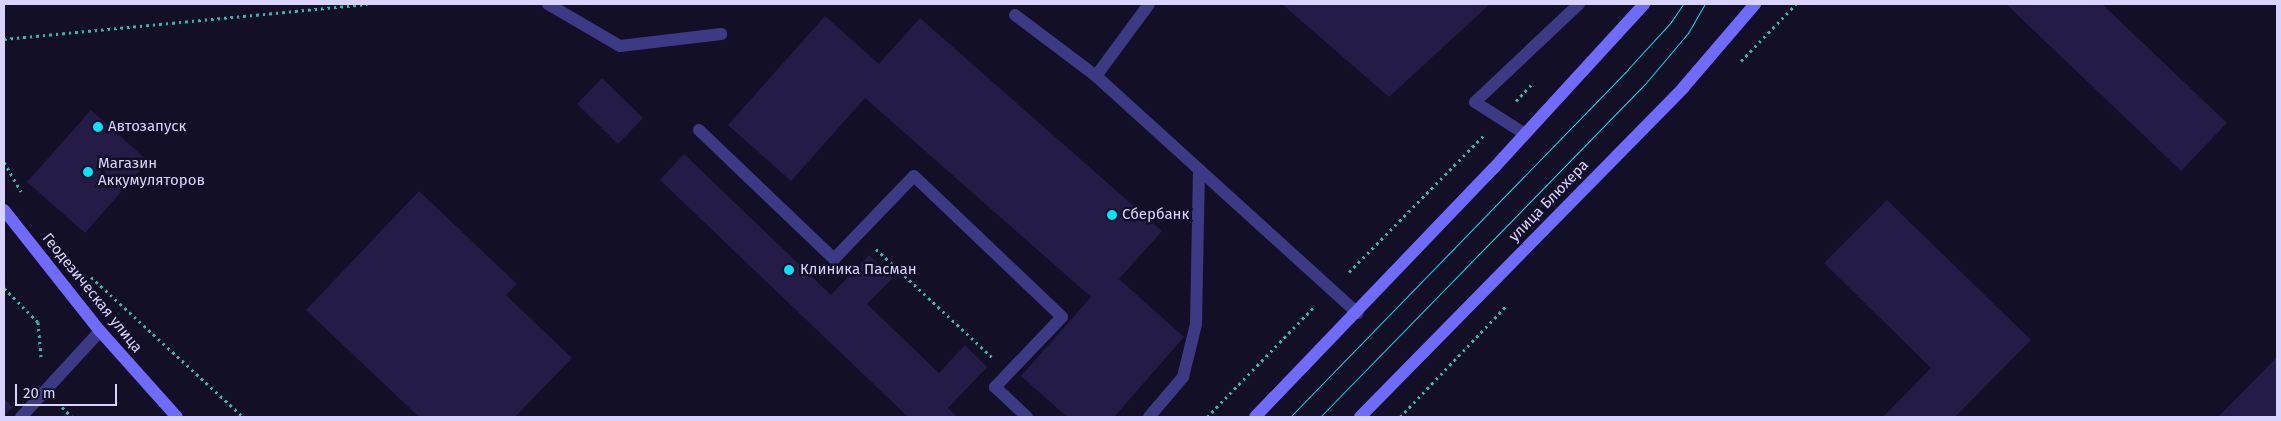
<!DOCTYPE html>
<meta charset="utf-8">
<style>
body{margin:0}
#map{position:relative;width:2281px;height:421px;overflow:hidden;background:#130f26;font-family:"Fira Sans",sans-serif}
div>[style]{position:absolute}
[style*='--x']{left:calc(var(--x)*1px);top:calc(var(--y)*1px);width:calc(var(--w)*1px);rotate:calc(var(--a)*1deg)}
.building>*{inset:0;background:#241b47}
.path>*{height:3px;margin-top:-1.5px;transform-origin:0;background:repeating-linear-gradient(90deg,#2fb8b0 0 2.5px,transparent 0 6.5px)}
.lane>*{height:12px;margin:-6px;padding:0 6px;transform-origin:6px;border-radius:6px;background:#3d3a85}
.secondary>*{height:12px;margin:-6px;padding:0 6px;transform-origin:6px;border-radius:6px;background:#6f6bff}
.tram>*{height:1px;margin:-0.5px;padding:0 0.5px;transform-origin:0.5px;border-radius:0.5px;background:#00e5ff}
.dots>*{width:14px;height:14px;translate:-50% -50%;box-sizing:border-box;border:2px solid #130f26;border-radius:50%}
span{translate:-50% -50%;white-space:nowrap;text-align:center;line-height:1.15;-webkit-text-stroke:5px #130f26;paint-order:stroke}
.poi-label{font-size:15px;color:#d9d4ff}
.left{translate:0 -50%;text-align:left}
.street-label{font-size:15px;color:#d9d4ff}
.frame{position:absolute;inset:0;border:5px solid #d9d4ff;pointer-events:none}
.scale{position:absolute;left:15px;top:384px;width:102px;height:22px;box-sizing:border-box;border:2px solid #d9d4ff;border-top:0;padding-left:6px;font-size:15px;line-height:18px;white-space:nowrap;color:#d9d4ff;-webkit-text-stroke:4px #130f26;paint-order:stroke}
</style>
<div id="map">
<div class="building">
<i style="clip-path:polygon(1282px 4px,1490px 4px,1389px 97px)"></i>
<i style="clip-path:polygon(2006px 4px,2102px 4px,2227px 123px,2181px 171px)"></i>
<i style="clip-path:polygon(825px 16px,879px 64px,920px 18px,1162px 231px,1119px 279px,1184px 337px,1114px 417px,1067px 417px,1021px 376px,1091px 297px,865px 98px,791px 181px,728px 125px)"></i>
<i style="clip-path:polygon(602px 78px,643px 118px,618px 144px,577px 104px)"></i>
<i style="clip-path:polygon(91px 110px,148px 161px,85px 233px,27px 182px)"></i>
<i style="clip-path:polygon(684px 154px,831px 295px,869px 255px,893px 278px,867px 304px,939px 373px,965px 345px,987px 367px,948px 408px,957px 417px,908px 417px,660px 180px)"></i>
<i style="clip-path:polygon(419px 191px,517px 284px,506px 295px,572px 358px,515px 417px,419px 417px,306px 310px)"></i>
<i style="clip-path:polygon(1887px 200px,2031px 340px,1955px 417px,1883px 417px,1931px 368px,1824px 263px)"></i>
<i style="clip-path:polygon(2277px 357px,2277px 417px,2218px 417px)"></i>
<i style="clip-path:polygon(4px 398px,13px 407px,4px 416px)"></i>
</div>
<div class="path">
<i style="--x:4;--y:39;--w:365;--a:-5.5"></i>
<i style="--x:1741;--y:61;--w:79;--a:-46"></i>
<i style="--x:1516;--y:101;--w:22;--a:-47"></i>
<i style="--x:4;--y:162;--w:34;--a:60"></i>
<i style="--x:876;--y:249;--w:158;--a:43"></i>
<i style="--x:1349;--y:272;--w:191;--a:-45.4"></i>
<i style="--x:91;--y:277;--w:207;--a:42.6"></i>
<i style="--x:4;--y:288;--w:48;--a:45"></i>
<i style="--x:38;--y:322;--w:37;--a:85"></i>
<i style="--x:62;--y:407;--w:14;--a:45"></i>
<i style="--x:1207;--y:417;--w:153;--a:-45.8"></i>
<i style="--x:1400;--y:417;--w:156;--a:-46.3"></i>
</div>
<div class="lane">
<i style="--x:548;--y:4;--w:83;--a:30.3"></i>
<i style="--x:620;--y:46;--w:102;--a:-6.8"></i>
<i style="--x:1015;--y:15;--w:101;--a:37"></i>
<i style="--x:1096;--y:76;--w:353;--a:42.2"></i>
<i style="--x:1096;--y:76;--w:89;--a:-53.6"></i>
<i style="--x:699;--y:130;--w:187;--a:43.7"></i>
<i style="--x:834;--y:259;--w:115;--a:-46.1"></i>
<i style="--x:914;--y:176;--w:204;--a:43.6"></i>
<i style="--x:1062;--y:317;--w:97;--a:133.7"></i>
<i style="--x:995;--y:387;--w:44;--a:43.2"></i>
<i style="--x:1525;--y:134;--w:59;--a:-147.4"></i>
<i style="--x:1475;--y:102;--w:143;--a:-43.3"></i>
<i style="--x:21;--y:417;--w:117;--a:-47.4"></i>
<i style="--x:1149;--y:417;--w:52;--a:-49.6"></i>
<i style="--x:1183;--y:377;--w:55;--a:-76.2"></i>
<i style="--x:1196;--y:324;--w:154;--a:-88.9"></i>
</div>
<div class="secondary">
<i style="--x:4;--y:210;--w:154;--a:51.6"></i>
<i style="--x:100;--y:331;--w:115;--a:48.2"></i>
<i style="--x:1255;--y:417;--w:344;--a:-46.2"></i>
<i style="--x:1493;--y:169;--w:224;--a:-47.5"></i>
<i style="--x:1360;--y:417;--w:461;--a:-45.5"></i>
<i style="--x:1683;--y:88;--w:111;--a:-49.4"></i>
</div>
<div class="tram">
<i style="--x:1290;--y:417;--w:485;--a:-45.8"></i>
<i style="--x:1628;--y:69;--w:64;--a:-47.5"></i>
<i style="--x:1671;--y:22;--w:22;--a:-56"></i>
<i style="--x:1320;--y:417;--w:465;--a:-45.7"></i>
<i style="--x:1645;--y:84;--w:67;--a:-49.9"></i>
<i style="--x:1688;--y:33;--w:34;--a:-60"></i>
</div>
<div class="dots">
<i style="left:98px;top:127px;background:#00e5ff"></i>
<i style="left:88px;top:172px;background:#00e5ff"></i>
<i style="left:1112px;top:215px;background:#00e5ff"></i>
<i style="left:789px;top:270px;background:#00e5ff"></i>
</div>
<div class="poi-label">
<span class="left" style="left:108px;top:127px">Автозапуск</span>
<span class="left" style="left:98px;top:172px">Магазин<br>Аккумуляторов</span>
<span class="left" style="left:1122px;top:215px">Сбербанк</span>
<span class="left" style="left:800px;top:270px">Клиника Пасман</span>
</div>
<div class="street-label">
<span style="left:1549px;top:201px;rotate:-46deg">улица Блюхера</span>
<span style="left:92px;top:293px;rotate:51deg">Геодезическая улица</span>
</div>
<div class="frame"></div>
<div class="scale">20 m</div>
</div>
